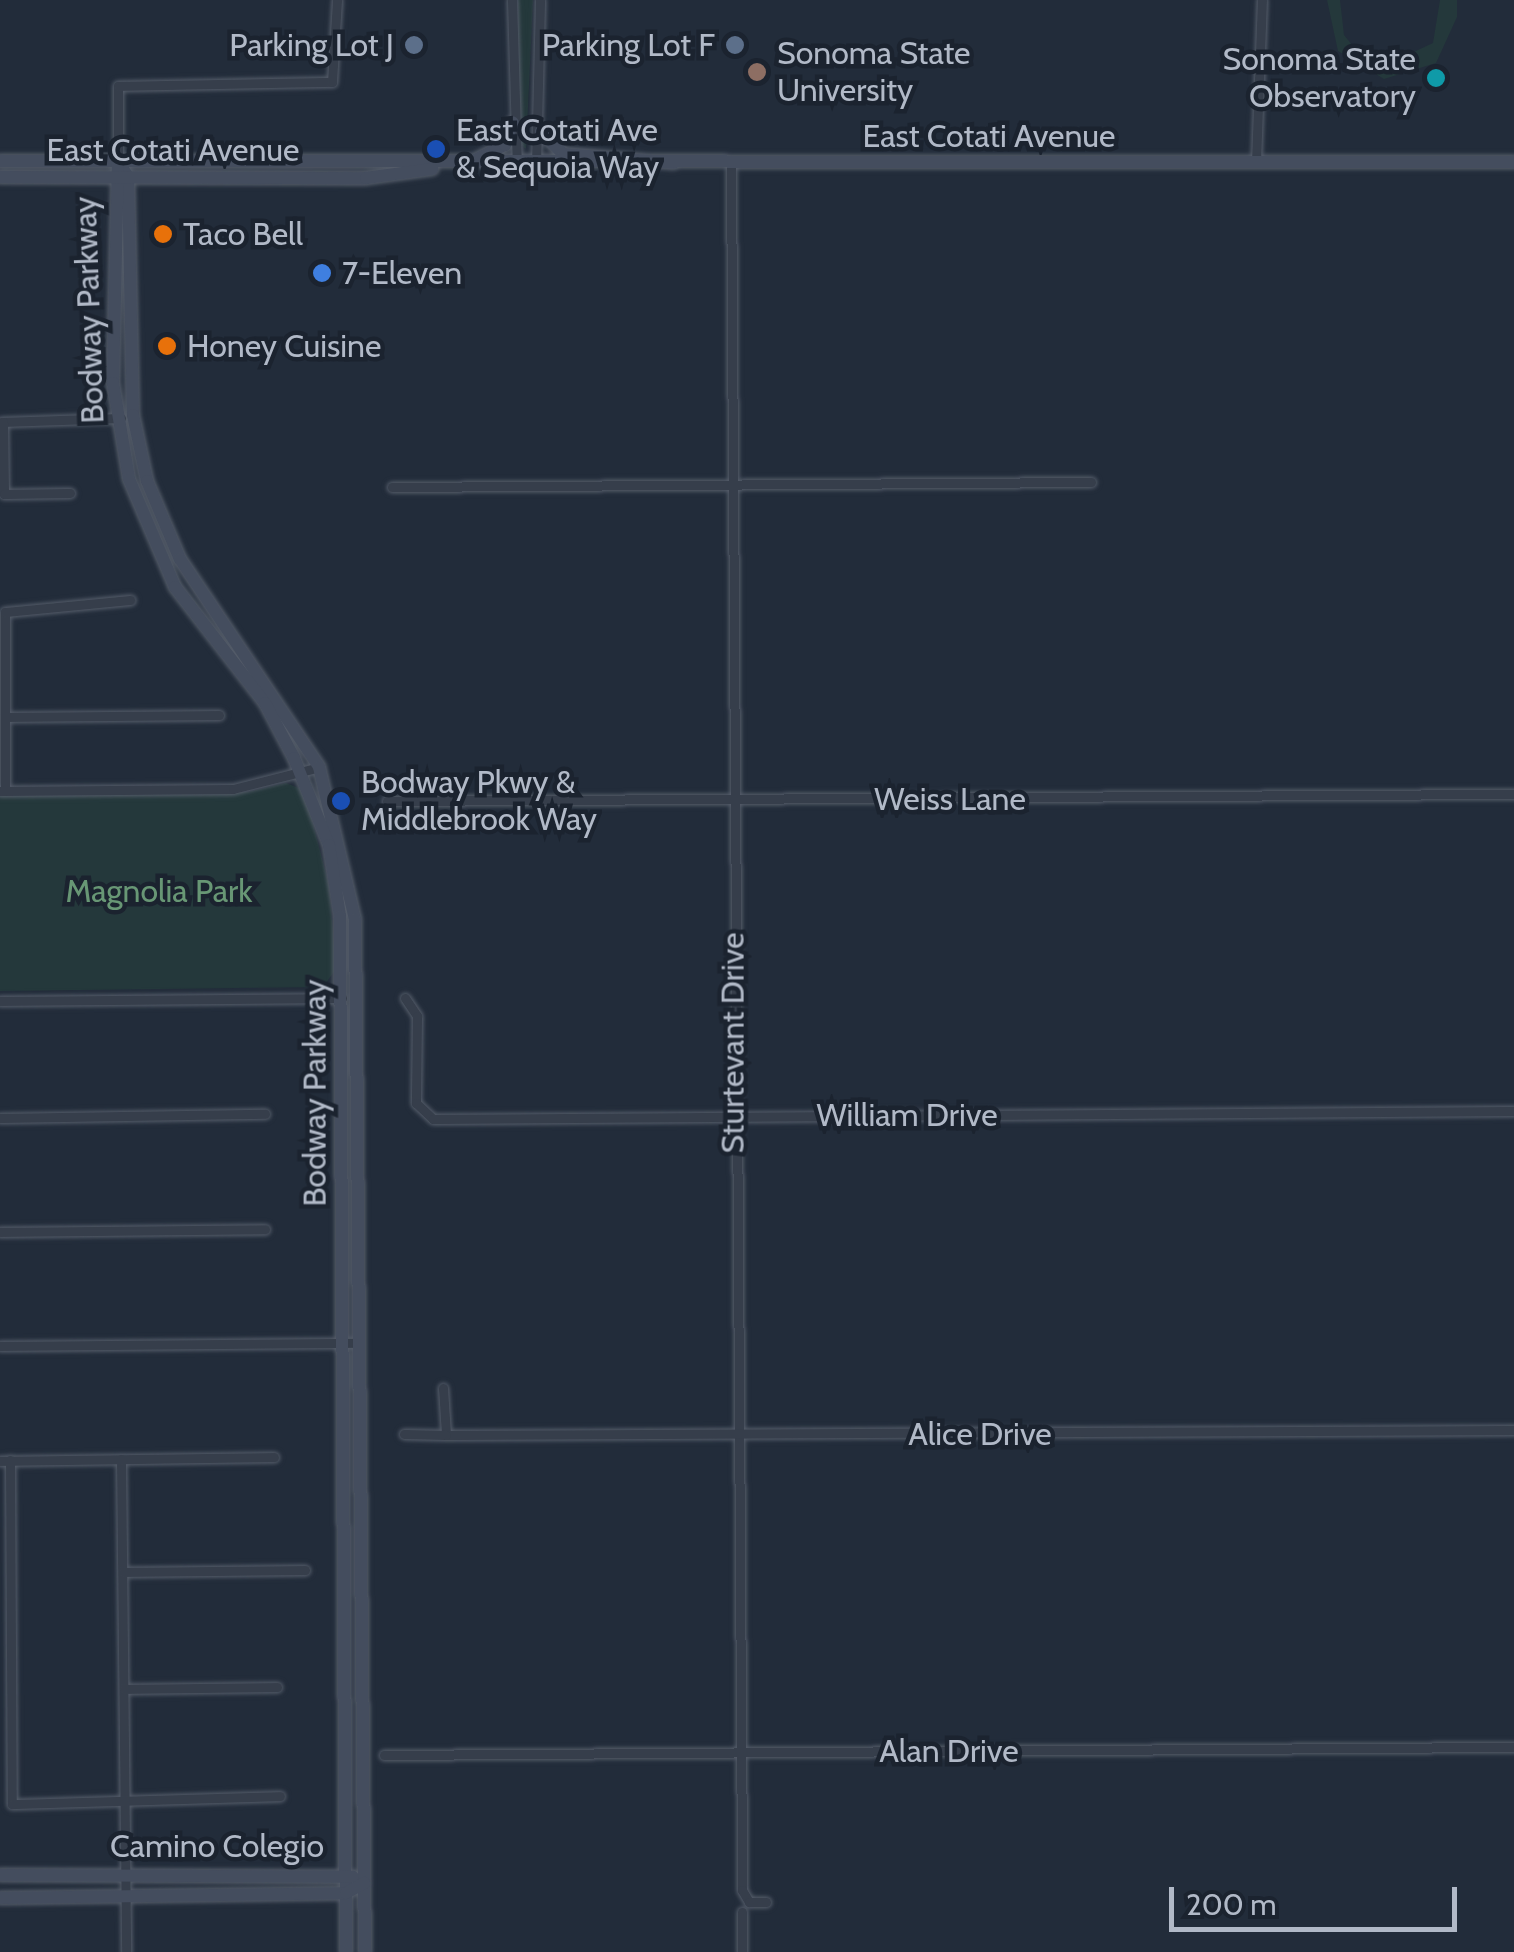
<!DOCTYPE html>
<style>
body{margin:0}
#map{position:relative;width:1514px;height:1952px;overflow:hidden;background:#222c3a;font-family:Cabin,sans-serif}
div>[style]{position:absolute}
[style*='--x']{left:calc(var(--x)*1px);top:calc(var(--y)*1px);width:calc(var(--w)*1px);rotate:calc(var(--a)*1deg)}
.green>*{inset:0;background:#24383b}
.roads{filter:drop-shadow(0 0 2px #545c69) drop-shadow(0 0 2px #545c69)}
.street>*{height:9px;margin:-4.5px;padding:0 4.5px;transform-origin:4.5px;border-radius:4.5px;background:#363e4b}
.secondary>*{height:12px;margin:-6px;padding:0 6px;transform-origin:6px;border-radius:6px;background:#444d5e}
.dots>*{width:28px;height:28px;translate:-50% -50%;box-sizing:border-box;border:5px solid #1b232f;border-radius:50%}
span{translate:-50% -50%;white-space:nowrap;text-align:center;line-height:1.15;-webkit-text-stroke:9px #1b232f;paint-order:stroke}
.poi-label{font-size:32px;color:#b1b9c7}
.right{translate:-100% -50%;text-align:right}
.left{translate:0 -50%;text-align:left}
.street-label{font-size:32px;color:#b1b9c7}
.park-label{font-size:32px;color:#689775}
.scale{position:absolute;left:1169px;top:1887px;width:288px;height:45px;box-sizing:border-box;border:5px solid #b1b9c7;border-top:0;padding-left:12px;font-size:30px;line-height:35px;white-space:nowrap;color:#b1b9c7;-webkit-text-stroke:8px #1b232f;paint-order:stroke}
</style>
<div id="map">
<div class="green">
<i style="clip-path:polygon(518px 0,533px 0,526px 149px,519px 143px)"></i>
<i style="clip-path:polygon(1327px 0,1340px 0,1344px 35px,1361px 56px,1388px 64px,1433px 43px,1440px 0,1457px 0,1457px 17px,1436px 63px,1384px 79px,1338px 51px)"></i>
<i style="clip-path:polygon(286px 783px,304px 790px,329px 885px,336px 969px,323px 987px,0 991px,0 793px,247px 792px)"></i>
</div>
<div class="roads">
<div class="street">
<i style="--x:512;--y:0;--w:165;--a:88.3"></i>
<i style="--x:118;--y:161;--w:75;--a:-90"></i>
<i style="--x:118;--y:86;--w:214;--a:-1.1"></i>
<i style="--x:332;--y:82;--w:82;--a:-86.5"></i>
<i style="--x:1256;--y:162;--w:162;--a:-87.9"></i>
<i style="--x:536;--y:165;--w:165;--a:-88.6"></i>
<i style="--x:731;--y:165;--w:1725;--a:89.63"></i>
<i style="--x:742;--y:1890;--w:14;--a:60"></i>
<i style="--x:749;--y:1902;--w:17;--a:0"></i>
<i style="--x:1;--y:422;--w:120;--a:-1.9"></i>
<i style="--x:3;--y:422;--w:72;--a:89.2"></i>
<i style="--x:4;--y:494;--w:66;--a:-0.9"></i>
<i style="--x:392;--y:487;--w:699;--a:-0.41"></i>
<i style="--x:5;--y:717;--w:214;--a:-0.5"></i>
<i style="--x:0;--y:791;--w:233;--a:-0.5"></i>
<i style="--x:233;--y:789;--w:89;--a:-14.3"></i>
<i style="--x:5;--y:791;--w:179;--a:-90"></i>
<i style="--x:5;--y:612;--w:126;--a:-5.5"></i>
<i style="--x:387;--y:801;--w:1127;--a:-0.36"></i>
<i style="--x:405;--y:998;--w:22;--a:56"></i>
<i style="--x:417;--y:1016;--w:87;--a:90.7"></i>
<i style="--x:416;--y:1103;--w:23;--a:43"></i>
<i style="--x:433;--y:1119;--w:1081;--a:-0.42"></i>
<i style="--x:0;--y:1001;--w:342;--a:-0.5"></i>
<i style="--x:0;--y:1118;--w:265;--a:-0.9"></i>
<i style="--x:0;--y:1232;--w:265;--a:-0.6"></i>
<i style="--x:0;--y:1346;--w:359;--a:-0.5"></i>
<i style="--x:443;--y:1388;--w:47;--a:86.3"></i>
<i style="--x:446;--y:1435;--w:1068;--a:-0.27"></i>
<i style="--x:404;--y:1434;--w:42;--a:1.4"></i>
<i style="--x:121;--y:1459;--w:493;--a:89.4"></i>
<i style="--x:10;--y:1460;--w:344;--a:89.7"></i>
<i style="--x:12;--y:1804;--w:268;--a:-1.7"></i>
<i style="--x:0;--y:1461;--w:274;--a:-0.8"></i>
<i style="--x:123;--y:1572;--w:182;--a:-0.6"></i>
<i style="--x:124;--y:1689;--w:153;--a:-0.7"></i>
<i style="--x:384;--y:1755;--w:1130;--a:-0.41"></i>
<i style="--x:742;--y:1912;--w:40;--a:90"></i>
</div>
<div class="secondary">
<i style="--x:541;--y:131;--w:32;--a:46"></i>
<i style="--x:563;--y:154;--w:111;--a:4.6"></i>
<i style="--x:0;--y:161;--w:1514;--a:0.04"></i>
<i style="--x:118;--y:161;--w:19;--a:58"></i>
<i style="--x:128;--y:177;--w:238;--a:88.8"></i>
<i style="--x:133;--y:415;--w:67;--a:78"></i>
<i style="--x:147;--y:481;--w:85;--a:67.1"></i>
<i style="--x:180;--y:559;--w:250;--a:56.2"></i>
<i style="--x:319;--y:767;--w:156;--a:76.7"></i>
<i style="--x:355;--y:919;--w:1033;--a:89.45"></i>
<i style="--x:118;--y:161;--w:222;--a:91.3"></i>
<i style="--x:113;--y:383;--w:97;--a:80.5"></i>
<i style="--x:129;--y:479;--w:117;--a:66.9"></i>
<i style="--x:175;--y:587;--w:147;--a:52.2"></i>
<i style="--x:265;--y:703;--w:62;--a:62.2"></i>
<i style="--x:294;--y:758;--w:94;--a:68.1"></i>
<i style="--x:329;--y:845;--w:72;--a:81.2"></i>
<i style="--x:340;--y:916;--w:1036;--a:89.67"></i>
<i style="--x:471;--y:162;--w:38;--a:-27"></i>
<i style="--x:505;--y:145;--w:24;--a:-71"></i>
<i style="--x:0;--y:177;--w:366;--a:0.2"></i>
<i style="--x:366;--y:178;--w:67;--a:-7.8"></i>
<i style="--x:0;--y:1875;--w:353;--a:0.3"></i>
<i style="--x:0;--y:1898;--w:346;--a:-0.8"></i>
<i style="--x:346;--y:1893;--w:21;--a:-29"></i>
</div>
</div>
<div class="dots">
<i style="left:414px;top:45px;background:#5c6f8a"></i>
<i style="left:735px;top:45px;background:#5c6f8a"></i>
<i style="left:757px;top:72px;background:#8d6e63"></i>
<i style="left:1436px;top:78px;background:#0f9aa8"></i>
<i style="left:436px;top:149px;background:#1a4fb4"></i>
<i style="left:163px;top:234px;background:#e8710a"></i>
<i style="left:322px;top:273px;background:#3f7fe0"></i>
<i style="left:167px;top:346px;background:#e8710a"></i>
<i style="left:341px;top:801px;background:#1a4fb4"></i>
</div>
<div class="poi-label">
<span class="right" style="left:394px;top:45px">Parking Lot J</span>
<span class="right" style="left:715px;top:45px">Parking Lot F</span>
<span class="left" style="left:777px;top:72px">Sonoma State<br>University</span>
<span class="right" style="left:1416px;top:78px">Sonoma State<br>Observatory</span>
<span class="left" style="left:456px;top:149px">East Cotati Ave<br>&amp; Sequoia Way</span>
<span class="left" style="left:183px;top:234px">Taco Bell</span>
<span class="left" style="left:342px;top:273px">7-Eleven</span>
<span class="left" style="left:187px;top:346px">Honey Cuisine</span>
<span class="left" style="left:361px;top:801px">Bodway Pkwy &amp;<br>Middlebrook Way</span>
</div>
<div class="street-label">
<span style="left:989px;top:136px">East Cotati Avenue</span>
<span style="left:173px;top:150px">East Cotati Avenue</span>
<span style="left:89px;top:310px;rotate:-92deg">Bodway Parkway</span>
<span style="left:950px;top:799px">Weiss Lane</span>
<span style="left:733px;top:1043px;rotate:-90deg">Sturtevant Drive</span>
<span style="left:315px;top:1093px;rotate:-90deg">Bodway Parkway</span>
<span style="left:907px;top:1115px">William Drive</span>
<span style="left:980px;top:1434px">Alice Drive</span>
<span style="left:949px;top:1751px">Alan Drive</span>
<span style="left:217px;top:1846px">Camino Colegio</span>
</div>
<div class="park-label">
<span style="left:159px;top:891px">Magnolia Park</span>
</div>
<div class="scale">200 m</div>
</div>
